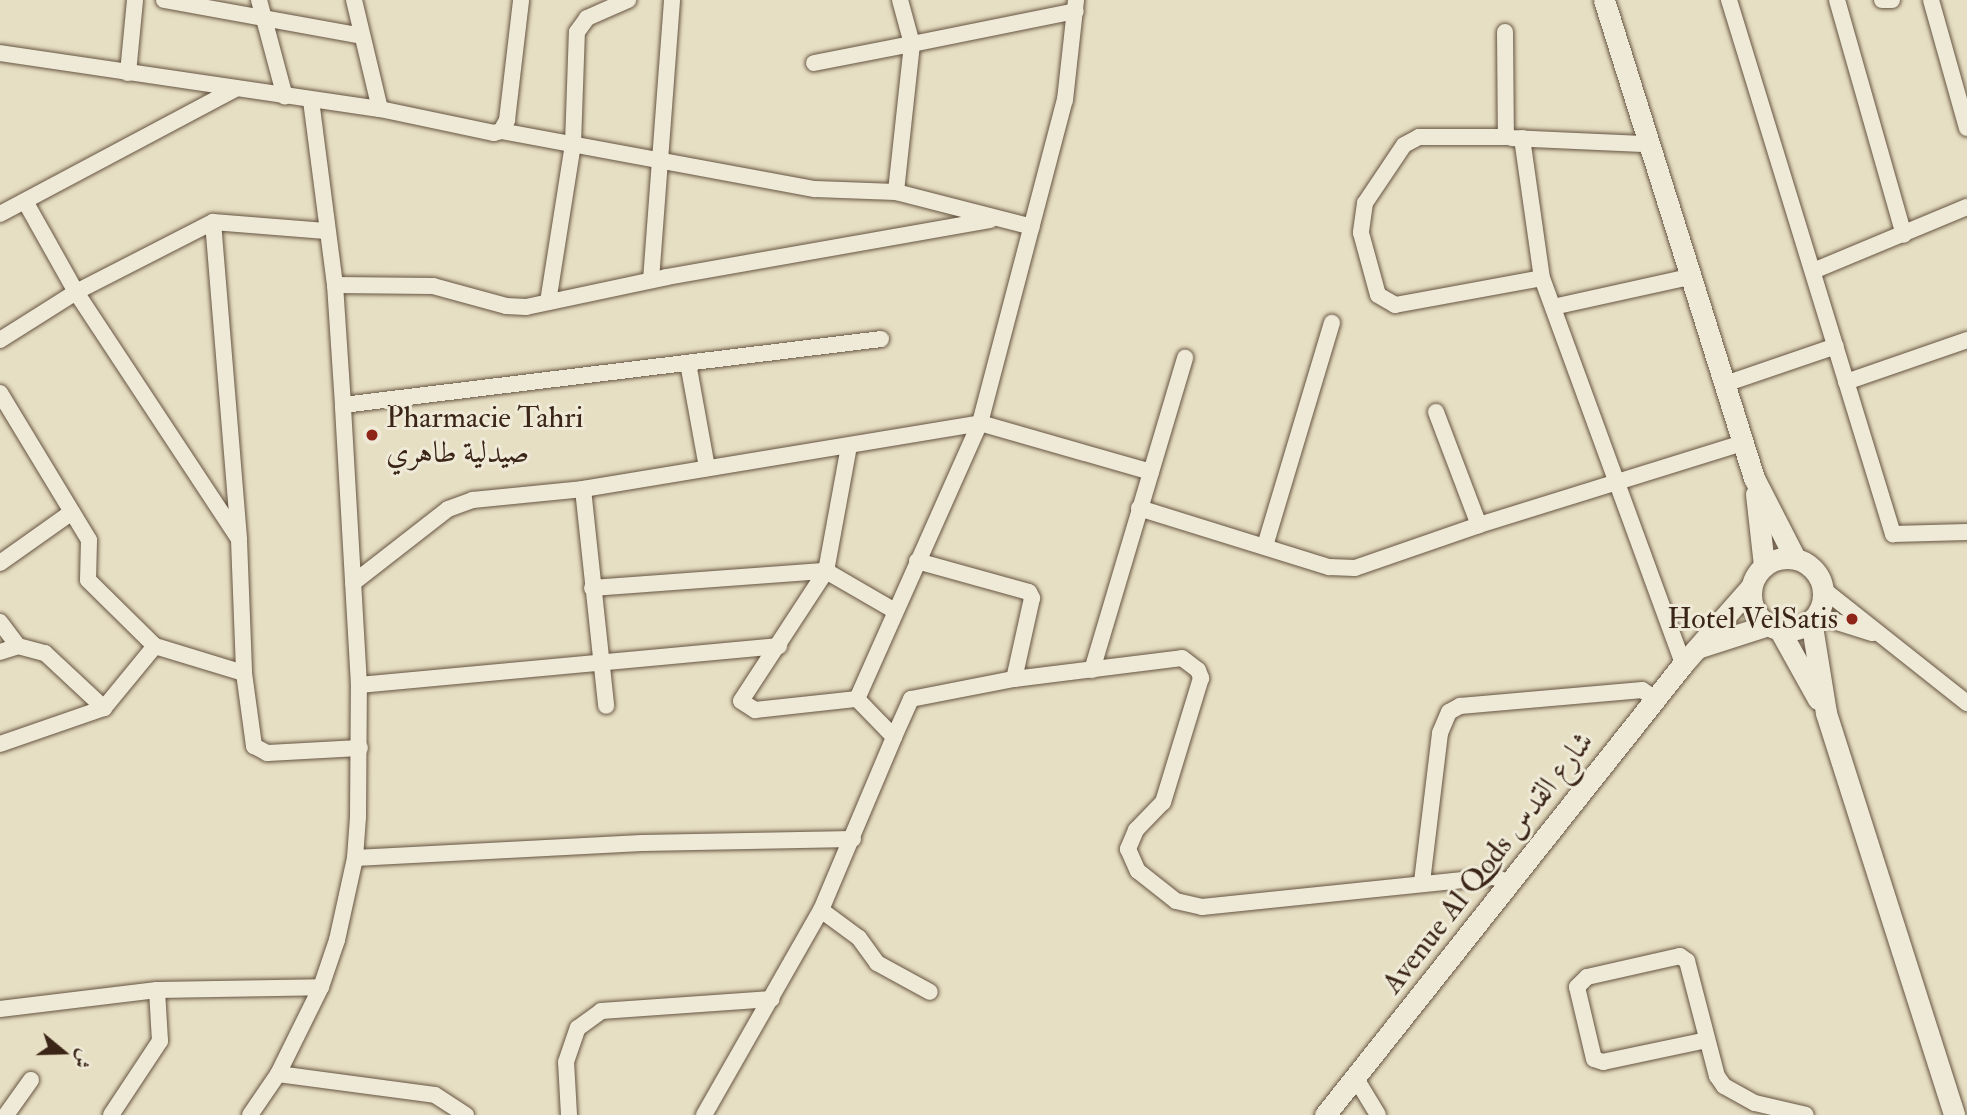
<!DOCTYPE html>
<meta charset="utf-8">
<style>
body{margin:0}
#map{position:relative;width:1967px;height:1115px;overflow:hidden;background:#e7dfc3;font-family:"IM FELL Double Pica",Amiri,serif}
div>[style]{position:absolute}
[style*='--x']{left:calc(var(--x)*1px);top:calc(var(--y)*1px);width:calc(var(--w)*1px);rotate:calc(var(--a)*1deg)}
.roads{filter:drop-shadow(0 0 2px #665441) drop-shadow(0 0 2px #665441)}
.street>*{height:16px;margin:-8px;padding:0 8px;transform-origin:8px;border-radius:8px;background:#efead8}
.secondary>*{height:21px;margin:-10.5px;padding:0 10.5px;transform-origin:10.5px;border-radius:10.5px;background:#efead8}
.secondary>.ring{margin:-10.5px;padding:0;box-sizing:content-box;background:none;border:21px solid #efead8;border-radius:50%}
.dots>*{width:19px;height:19px;translate:-50% -50%;box-sizing:border-box;border:4px solid #efead8;border-radius:50%}
span{translate:-50% -50%;white-space:nowrap;text-align:center;line-height:1.15;-webkit-text-stroke:6px #efead8;paint-order:stroke}
.poi-label{font-size:30px;color:#3b2516}
.left{translate:0 -50%;text-align:left}
.right{translate:-100% -50%;text-align:right}
.street-label{font-size:30px;color:#3b2516}
.north{position:absolute;left:28px;top:1017px;width:70px;height:70px;-webkit-text-stroke:5px #efead8;paint-order:stroke;rotate:109deg;font-size:19px;font-weight:700;line-height:28px;text-align:center;color:#3b2516}
.north::after{content:'';display:block;margin:auto;width:24px;height:32px;background:#3b2516;clip-path:polygon(50% 0,100% 100%,50% 72%,0 100%)}
</style>
<div id="map">
<div class="roads">
<div class="street">
<i style="--x:164;--y:0;--w:201;--a:10.3"></i>
<i style="--x:259;--y:0;--w:100;--a:75"></i>
<i style="--x:354;--y:0;--w:112;--a:76.6"></i>
<i style="--x:380;--y:109;--w:116;--a:11.9"></i>
<i style="--x:494;--y:133;--w:7;--a:-16"></i>
<i style="--x:501;--y:131;--w:13;--a:-61"></i>
<i style="--x:507;--y:120;--w:121;--a:-83.3"></i>
<i style="--x:900;--y:0;--w:46;--a:74.7"></i>
<i style="--x:912;--y:44;--w:167;--a:-11.4"></i>
<i style="--x:1729;--y:0;--w:559;--a:72.93"></i>
<i style="--x:1893;--y:534;--w:74;--a:-1.5"></i>
<i style="--x:1837;--y:0;--w:244;--a:74.1"></i>
<i style="--x:1882;--y:0;--w:10;--a:0"></i>
<i style="--x:1931;--y:0;--w:133;--a:74.3"></i>
<i style="--x:1505;--y:32;--w:105;--a:89.5"></i>
<i style="--x:1506;--y:137;--w:87;--a:180"></i>
<i style="--x:1419;--y:137;--w:17;--a:152"></i>
<i style="--x:1404;--y:145;--w:70;--a:123.9"></i>
<i style="--x:1365;--y:203;--w:30;--a:98"></i>
<i style="--x:1361;--y:233;--w:64;--a:74.7"></i>
<i style="--x:1378;--y:295;--w:20;--a:30"></i>
<i style="--x:1395;--y:305;--w:149;--a:-10.4"></i>
<i style="--x:0;--y:53;--w:384;--a:8.4"></i>
<i style="--x:814;--y:63;--w:100;--a:-11"></i>
<i style="--x:912;--y:44;--w:149;--a:96.2"></i>
<i style="--x:896;--y:192;--w:140;--a:14.4"></i>
<i style="--x:128;--y:73;--w:73;--a:-84.5"></i>
<i style="--x:501;--y:131;--w:319;--a:10.5"></i>
<i style="--x:815;--y:189;--w:81;--a:2.1"></i>
<i style="--x:1512;--y:138;--w:134;--a:2.6"></i>
<i style="--x:1522;--y:138;--w:141;--a:81.9"></i>
<i style="--x:1542;--y:278;--w:411;--a:69.9"></i>
<i style="--x:26;--y:203;--w:102;--a:60.7"></i>
<i style="--x:76;--y:292;--w:295;--a:56.6"></i>
<i style="--x:0;--y:214;--w:266;--a:-28"></i>
<i style="--x:213;--y:222;--w:319;--a:85.3"></i>
<i style="--x:239;--y:540;--w:133;--a:87.8"></i>
<i style="--x:244;--y:673;--w:74;--a:82.2"></i>
<i style="--x:254;--y:746;--w:15;--a:28"></i>
<i style="--x:267;--y:753;--w:93;--a:-3.1"></i>
<i style="--x:1813;--y:271;--w:167;--a:-22.6"></i>
<i style="--x:651;--y:280;--w:281;--a:-85.7"></i>
<i style="--x:335;--y:285;--w:98;--a:0.6"></i>
<i style="--x:433;--y:286;--w:76;--a:15.3"></i>
<i style="--x:506;--y:306;--w:20;--a:3"></i>
<i style="--x:526;--y:307;--w:144;--a:-12"></i>
<i style="--x:667;--y:277;--w:328;--a:-10"></i>
<i style="--x:548;--y:302;--w:160;--a:-81"></i>
<i style="--x:573;--y:144;--w:112;--a:-88"></i>
<i style="--x:577;--y:32;--w:17;--a:-54"></i>
<i style="--x:587;--y:18;--w:45;--a:-23.7"></i>
<i style="--x:1553;--y:307;--w:140;--a:-12.4"></i>
<i style="--x:0;--y:340;--w:90;--a:-32.3"></i>
<i style="--x:76;--y:292;--w:154;--a:-27.1"></i>
<i style="--x:213;--y:222;--w:113;--a:4.6"></i>
<i style="--x:688;--y:363;--w:107;--a:79.7"></i>
<i style="--x:1846;--y:382;--w:128;--a:-19.1"></i>
<i style="--x:1725;--y:384;--w:117;--a:-18.9"></i>
<i style="--x:0;--y:393;--w:172;--a:58.8"></i>
<i style="--x:89;--y:540;--w:40;--a:91.4"></i>
<i style="--x:88;--y:580;--w:94;--a:44.6"></i>
<i style="--x:155;--y:646;--w:93;--a:16.9"></i>
<i style="--x:343;--y:405;--w:542;--a:-6.99"></i>
<i style="--x:1436;--y:412;--w:121;--a:69.2"></i>
<i style="--x:849;--y:446;--w:127;--a:100.4"></i>
<i style="--x:826;--y:571;--w:155;--a:123.2"></i>
<i style="--x:741;--y:701;--w:17;--a:33"></i>
<i style="--x:755;--y:710;--w:103;--a:-6.2"></i>
<i style="--x:583;--y:489;--w:218;--a:83.9"></i>
<i style="--x:1139;--y:508;--w:199;--a:17.3"></i>
<i style="--x:1329;--y:567;--w:26;--a:2"></i>
<i style="--x:1355;--y:568;--w:131;--a:-19.1"></i>
<i style="--x:1479;--y:525;--w:276;--a:-17.3"></i>
<i style="--x:1265;--y:546;--w:233;--a:-73.3"></i>
<i style="--x:917;--y:561;--w:116;--a:15.5"></i>
<i style="--x:1029;--y:592;--w:7;--a:63"></i>
<i style="--x:1032;--y:598;--w:83;--a:102.5"></i>
<i style="--x:0;--y:563;--w:88;--a:-35.3"></i>
<i style="--x:353;--y:583;--w:120;--a:-37.9"></i>
<i style="--x:448;--y:509;--w:27;--a:-20"></i>
<i style="--x:473;--y:500;--w:111;--a:-5.7"></i>
<i style="--x:583;--y:489;--w:402;--a:-9.4"></i>
<i style="--x:980;--y:423;--w:178;--a:16"></i>
<i style="--x:592;--y:588;--w:235;--a:-4.2"></i>
<i style="--x:826;--y:571;--w:80;--a:30.1"></i>
<i style="--x:1823;--y:589;--w:184;--a:38.4"></i>
<i style="--x:1815;--y:615;--w:60;--a:17.5"></i>
<i style="--x:0;--y:622;--w:30;--a:53"></i>
<i style="--x:0;--y:652;--w:19;--a:-18"></i>
<i style="--x:18;--y:646;--w:28;--a:15"></i>
<i style="--x:45;--y:653;--w:81;--a:43"></i>
<i style="--x:1092;--y:670;--w:326;--a:-73.4"></i>
<i style="--x:359;--y:685;--w:422;--a:-5.3"></i>
<i style="--x:857;--y:699;--w:302;--a:-66"></i>
<i style="--x:980;--y:423;--w:334;--a:-75.3"></i>
<i style="--x:1065;--y:100;--w:101;--a:-83.7"></i>
<i style="--x:894;--y:737;--w:42;--a:-65.9"></i>
<i style="--x:911;--y:699;--w:105;--a:-11"></i>
<i style="--x:1014;--y:679;--w:169;--a:-7.1"></i>
<i style="--x:1182;--y:658;--w:20;--a:37"></i>
<i style="--x:1198;--y:670;--w:9;--a:69"></i>
<i style="--x:1201;--y:678;--w:130;--a:107"></i>
<i style="--x:1163;--y:802;--w:39;--a:134"></i>
<i style="--x:1136;--y:830;--w:21;--a:113"></i>
<i style="--x:1128;--y:849;--w:24;--a:66"></i>
<i style="--x:1138;--y:871;--w:48;--a:38.3"></i>
<i style="--x:1176;--y:901;--w:27;--a:13"></i>
<i style="--x:1202;--y:907;--w:294;--a:-5.9"></i>
<i style="--x:1494;--y:877;--w:17;--a:21"></i>
<i style="--x:0;--y:744;--w:110;--a:-19.1"></i>
<i style="--x:104;--y:708;--w:80;--a:-50.6"></i>
<i style="--x:355;--y:858;--w:287;--a:-3"></i>
<i style="--x:642;--y:843;--w:211;--a:-1.1"></i>
<i style="--x:1422;--y:882;--w:150;--a:-83.1"></i>
<i style="--x:1440;--y:733;--w:23;--a:-67"></i>
<i style="--x:1449;--y:712;--w:13;--a:-29"></i>
<i style="--x:1460;--y:706;--w:183;--a:-5"></i>
<i style="--x:1642;--y:690;--w:17;--a:33"></i>
<i style="--x:821;--y:910;--w:47;--a:36.4"></i>
<i style="--x:859;--y:938;--w:31;--a:54"></i>
<i style="--x:877;--y:963;--w:60;--a:28.7"></i>
<i style="--x:0;--y:1009;--w:158;--a:-6.9"></i>
<i style="--x:157;--y:990;--w:164;--a:-1"></i>
<i style="--x:1707;--y:1040;--w:106;--a:168.1"></i>
<i style="--x:1603;--y:1062;--w:9;--a:-162"></i>
<i style="--x:1594;--y:1059;--w:74;--a:-103.3"></i>
<i style="--x:1577;--y:987;--w:14;--a:-45"></i>
<i style="--x:1587;--y:977;--w:95;--a:-12.7"></i>
<i style="--x:1680;--y:956;--w:9;--a:36"></i>
<i style="--x:1687;--y:961;--w:119;--a:75.4"></i>
<i style="--x:1717;--y:1076;--w:12;--a:55"></i>
<i style="--x:1724;--y:1086;--w:35;--a:29"></i>
<i style="--x:1755;--y:1103;--w:52;--a:13.2"></i>
<i style="--x:278;--y:1074;--w:158;--a:7.6"></i>
<i style="--x:435;--y:1095;--w:37;--a:33"></i>
<i style="--x:1355;--y:1077;--w:44;--a:58.8"></i>
<i style="--x:6;--y:1115;--w:43;--a:-54.5"></i>
<i style="--x:111;--y:1115;--w:89;--a:-56.5"></i>
<i style="--x:160;--y:1041;--w:51;--a:-93.4"></i>
<i style="--x:250;--y:1115;--w:50;--a:-55.7"></i>
<i style="--x:278;--y:1074;--w:97;--a:-63.7"></i>
<i style="--x:321;--y:987;--w:50;--a:-71.2"></i>
<i style="--x:337;--y:940;--w:84;--a:-77.6"></i>
<i style="--x:355;--y:858;--w:41;--a:-85.8"></i>
<i style="--x:358;--y:817;--w:132;--a:-89.6"></i>
<i style="--x:359;--y:685;--w:280;--a:-93.3"></i>
<i style="--x:343;--y:405;--w:120;--a:-93.8"></i>
<i style="--x:335;--y:285;--w:186;--a:-97.4"></i>
<i style="--x:569;--y:1115;--w:53;--a:-93.2"></i>
<i style="--x:566;--y:1062;--w:36;--a:-71"></i>
<i style="--x:578;--y:1028;--w:29;--a:-36"></i>
<i style="--x:601;--y:1011;--w:171;--a:-4"></i>
<i style="--x:704;--y:1115;--w:236;--a:-60.3"></i>
<i style="--x:821;--y:910;--w:188;--a:-67.1"></i>
<i style="--x:894;--y:737;--w:53;--a:-134.2"></i>
</div>
<div class="secondary">
<i style="--x:1604;--y:0;--w:501;--a:72.58"></i>
<i style="--x:1754;--y:478;--w:90;--a:62.9"></i>
<i style="--x:1756;--y:494;--w:71;--a:83.6"></i>
<i class="ring" style="left:1751px;top:558px;width:51px;height:51px"></i>
<i style="--x:1811;--y:620;--w:94;--a:80.8"></i>
<i style="--x:1826;--y:713;--w:422;--a:72.3"></i>
<i style="--x:1779;--y:629;--w:80;--a:60.9"></i>
<i style="--x:1700;--y:647;--w:71;--a:-17.9"></i>
<i style="--x:1325;--y:1115;--w:576;--a:-51.56"></i>
<i style="--x:1683;--y:664;--w:103;--a:-48.6"></i>
</div>
</div>
<div class="dots">
<i style="left:372px;top:435px;background:#8f2418"></i>
<i style="left:1852px;top:619px;background:#8f2418"></i>
</div>
<div class="poi-label">
<span class="left" style="left:386px;top:435px">Pharmacie Tahri<br>صيدلية طاهري</span>
<span class="right" style="left:1838px;top:619px">Hotel VelSatis</span>
</div>
<div class="street-label">
<span style="left:1488px;top:863px;rotate:-52deg">Avenue Al Qods شارع القدس</span>
</div>
<div class="north">ش</div>
</div>
